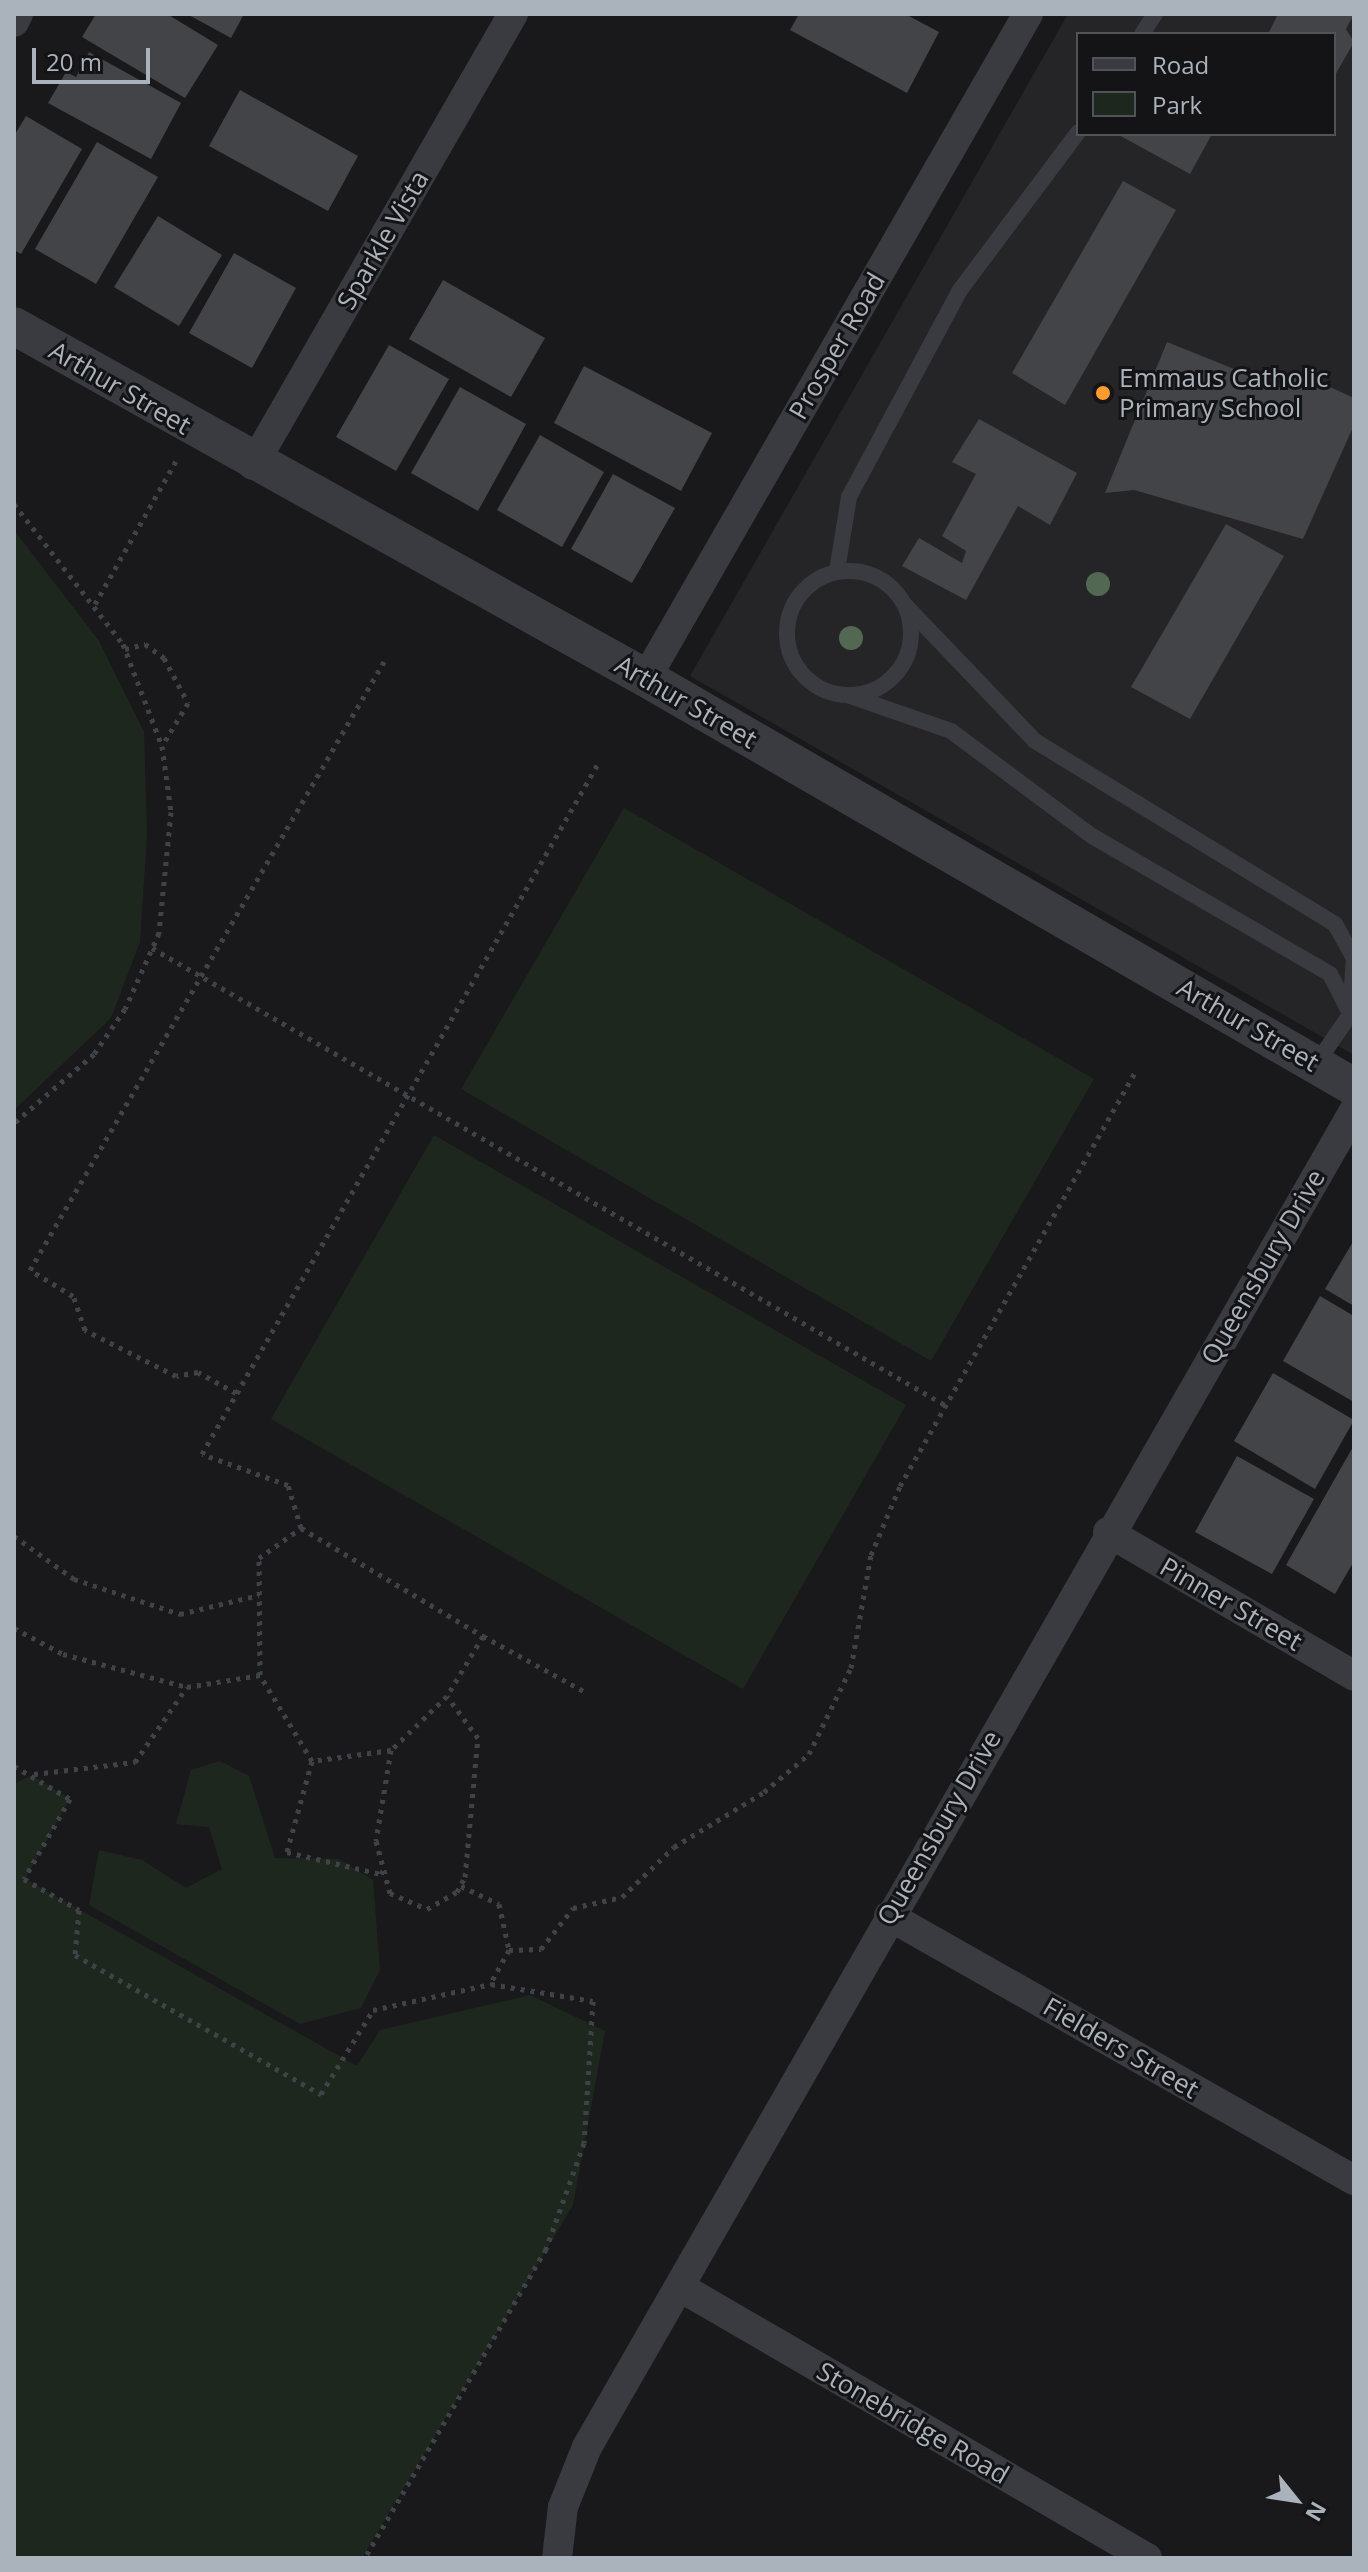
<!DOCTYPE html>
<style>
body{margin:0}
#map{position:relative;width:1368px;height:2572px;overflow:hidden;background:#19191b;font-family:"Open Sans",sans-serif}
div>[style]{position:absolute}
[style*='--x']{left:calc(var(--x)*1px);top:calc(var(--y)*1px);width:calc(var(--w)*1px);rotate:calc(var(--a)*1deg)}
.built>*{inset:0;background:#252528}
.green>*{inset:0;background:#1e271e}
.building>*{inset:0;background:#434448}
.path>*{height:5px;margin-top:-2.5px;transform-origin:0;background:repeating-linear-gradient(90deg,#3f4348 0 4px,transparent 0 10px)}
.service>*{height:16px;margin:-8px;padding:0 8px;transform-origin:8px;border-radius:8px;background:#393b41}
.service>.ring{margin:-8px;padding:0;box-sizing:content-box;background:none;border:16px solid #393b41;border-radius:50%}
.minor>*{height:30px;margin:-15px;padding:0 15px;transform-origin:15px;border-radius:15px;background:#393b41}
.tertiary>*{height:38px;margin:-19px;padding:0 19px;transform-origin:19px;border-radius:19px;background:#393b41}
.trees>*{width:24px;height:24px;margin:-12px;border-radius:50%;background:#536852}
.dots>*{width:22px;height:22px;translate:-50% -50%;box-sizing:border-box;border:4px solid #141416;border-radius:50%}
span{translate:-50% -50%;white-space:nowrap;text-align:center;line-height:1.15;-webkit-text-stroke:6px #141416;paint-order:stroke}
.street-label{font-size:26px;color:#aab2bc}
.poi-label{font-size:26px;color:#aab2bc}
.left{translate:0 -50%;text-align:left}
.frame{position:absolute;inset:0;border:16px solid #aab2bc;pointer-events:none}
.legend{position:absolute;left:1076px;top:32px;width:260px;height:104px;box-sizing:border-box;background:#141416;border:2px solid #505358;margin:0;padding:10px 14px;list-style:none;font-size:24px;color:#aab2bc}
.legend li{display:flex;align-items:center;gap:16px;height:40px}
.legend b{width:40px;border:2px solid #505358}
.north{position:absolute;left:1256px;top:2460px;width:80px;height:80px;-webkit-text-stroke:6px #141416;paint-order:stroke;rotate:120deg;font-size:22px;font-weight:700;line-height:32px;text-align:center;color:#aab2bc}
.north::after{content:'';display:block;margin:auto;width:28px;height:36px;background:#aab2bc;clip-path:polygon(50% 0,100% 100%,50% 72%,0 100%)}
.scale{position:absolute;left:32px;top:48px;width:118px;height:36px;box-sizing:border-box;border:4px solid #aab2bc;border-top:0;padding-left:10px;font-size:24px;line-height:28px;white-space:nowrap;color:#aab2bc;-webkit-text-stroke:6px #141416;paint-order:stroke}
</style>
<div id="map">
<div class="built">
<i style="clip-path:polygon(evenodd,1068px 14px,1354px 14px,1354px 1055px,690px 676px,1068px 14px,1078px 34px,1334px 34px,1334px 134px,1078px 134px,1078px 34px)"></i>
</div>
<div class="green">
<i style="clip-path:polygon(14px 530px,99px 641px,144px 732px,147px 834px,140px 942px,111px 1018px,14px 1110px)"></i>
<i style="clip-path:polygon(624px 808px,1094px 1079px,931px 1361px,461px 1089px)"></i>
<i style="clip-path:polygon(434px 1135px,906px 1405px,743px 1689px,271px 1419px)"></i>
<i style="clip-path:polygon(220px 1761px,249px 1776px,275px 1858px,338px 1859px,373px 1880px,380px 1970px,361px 2008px,300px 2024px,89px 1905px,99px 1850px,142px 1860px,186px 1888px,222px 1869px,209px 1827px,176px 1824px,191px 1770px)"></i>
<i style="clip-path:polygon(32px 1775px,70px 1799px,25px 1879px,357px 2066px,380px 2030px,530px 1995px,605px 2031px,573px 2205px,362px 2558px,14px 2558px,14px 1784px)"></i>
</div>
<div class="building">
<i style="clip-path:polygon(96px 14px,167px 14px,218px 45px,185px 98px,82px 37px)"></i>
<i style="clip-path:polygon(187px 14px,244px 14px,231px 38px)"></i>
<i style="clip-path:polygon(799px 14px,905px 14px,939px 32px,907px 93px,790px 30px)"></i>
<i style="clip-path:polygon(1278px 14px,1354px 14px,1346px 29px,1354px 42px,1334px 77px,1334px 34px,1268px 34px)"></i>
<i style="clip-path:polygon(89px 52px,181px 103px,151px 159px,48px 103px,66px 72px,76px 77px)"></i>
<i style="clip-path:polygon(240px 90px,358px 156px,328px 211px,209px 146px)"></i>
<i style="clip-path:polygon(26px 116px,82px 149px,21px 254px,14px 250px,14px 136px)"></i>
<i style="clip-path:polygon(1117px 134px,1212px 134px,1190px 174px)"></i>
<i style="clip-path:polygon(97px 142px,158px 177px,96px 284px,35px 249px)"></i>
<i style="clip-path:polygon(1123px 181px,1176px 210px,1065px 405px,1012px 373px)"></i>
<i style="clip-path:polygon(158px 216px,222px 255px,179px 326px,114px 287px)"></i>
<i style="clip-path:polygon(234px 253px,296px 288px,252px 368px,189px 333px)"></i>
<i style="clip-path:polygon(443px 280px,545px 338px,511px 397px,409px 339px)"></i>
<i style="clip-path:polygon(1167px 342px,1284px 389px,1295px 371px,1354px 398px,1354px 425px,1303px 539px,1134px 490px,1105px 493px)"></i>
<i style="clip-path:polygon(389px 345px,449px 379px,396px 471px,336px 437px)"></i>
<i style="clip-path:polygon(584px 366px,712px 433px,681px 491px,554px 423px)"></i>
<i style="clip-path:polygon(460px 387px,526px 424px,478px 511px,411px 473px)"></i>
<i style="clip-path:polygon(979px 419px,1077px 473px,1050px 525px,1018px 506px,966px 600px,902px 566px,919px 538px,962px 563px,966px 551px,942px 536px,976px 474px,952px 462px)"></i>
<i style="clip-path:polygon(540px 435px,604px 472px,562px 547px,497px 510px)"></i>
<i style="clip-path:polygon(613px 474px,675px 508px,632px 583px,571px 549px)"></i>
<i style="clip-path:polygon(1226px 524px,1284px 556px,1190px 719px,1131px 687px)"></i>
<i style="clip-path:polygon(1354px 1240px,1354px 1306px,1325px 1289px)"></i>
<i style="clip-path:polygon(1320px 1296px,1354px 1316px,1354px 1402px,1283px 1361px)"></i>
<i style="clip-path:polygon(1273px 1373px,1354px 1420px,1315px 1489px,1234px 1441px)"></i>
<i style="clip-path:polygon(1354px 1445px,1354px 1561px,1335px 1594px,1286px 1565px)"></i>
<i style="clip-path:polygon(1237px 1456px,1314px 1499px,1272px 1574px,1195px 1532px)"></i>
</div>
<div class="path">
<i style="--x:14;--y:504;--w:177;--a:52.1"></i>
<i style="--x:123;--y:644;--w:109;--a:69.1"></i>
<i style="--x:162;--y:746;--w:67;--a:82.2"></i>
<i style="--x:171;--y:812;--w:122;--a:95.7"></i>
<i style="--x:159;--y:933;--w:83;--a:114.1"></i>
<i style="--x:125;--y:1009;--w:55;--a:124.6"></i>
<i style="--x:94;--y:1054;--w:106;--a:139.2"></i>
<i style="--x:95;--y:604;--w:167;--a:-60.5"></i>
<i style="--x:125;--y:649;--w:21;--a:-14"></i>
<i style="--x:145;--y:644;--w:24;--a:36"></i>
<i style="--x:164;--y:658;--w:51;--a:61.9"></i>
<i style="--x:188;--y:703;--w:50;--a:121.2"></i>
<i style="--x:152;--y:948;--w:917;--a:29.95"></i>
<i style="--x:236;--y:1393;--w:43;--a:-151.1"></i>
<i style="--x:198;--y:1372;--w:22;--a:170"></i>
<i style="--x:176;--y:1376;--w:102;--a:-153.2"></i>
<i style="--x:85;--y:1330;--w:36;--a:-109"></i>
<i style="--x:73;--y:1296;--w:50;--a:-148.8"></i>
<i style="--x:30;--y:1270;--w:706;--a:-59.8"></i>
<i style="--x:301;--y:1528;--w:45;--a:-106.8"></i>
<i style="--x:288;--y:1485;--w:91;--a:-160.2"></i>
<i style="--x:202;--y:1454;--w:798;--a:-60.16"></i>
<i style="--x:301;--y:1528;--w:212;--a:30.7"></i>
<i style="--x:483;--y:1636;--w:70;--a:121"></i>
<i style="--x:447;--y:1696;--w:78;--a:136"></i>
<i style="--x:391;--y:1750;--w:80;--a:172.1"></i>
<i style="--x:312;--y:1761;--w:100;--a:-121.2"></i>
<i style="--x:260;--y:1675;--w:117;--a:-90.5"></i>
<i style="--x:259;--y:1558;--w:52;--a:-35.5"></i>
<i style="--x:14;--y:1536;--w:74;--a:35.6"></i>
<i style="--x:74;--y:1579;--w:112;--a:18.3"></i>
<i style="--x:180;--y:1614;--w:81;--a:-13.5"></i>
<i style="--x:14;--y:1628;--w:55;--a:28"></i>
<i style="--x:63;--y:1654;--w:128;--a:14.9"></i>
<i style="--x:483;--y:1636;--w:119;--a:28.7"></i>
<i style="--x:391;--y:1750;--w:92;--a:99.4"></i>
<i style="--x:376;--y:1841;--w:54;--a:74.9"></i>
<i style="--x:390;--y:1893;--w:40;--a:23.4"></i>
<i style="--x:427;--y:1909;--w:34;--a:-30"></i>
<i style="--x:457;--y:1892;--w:17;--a:-62"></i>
<i style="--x:465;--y:1877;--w:140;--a:-84.7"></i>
<i style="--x:478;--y:1738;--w:52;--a:-126.4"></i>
<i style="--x:312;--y:1761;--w:94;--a:105.4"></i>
<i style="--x:287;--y:1852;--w:97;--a:13.2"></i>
<i style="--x:381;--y:1874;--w:7;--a:-63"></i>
<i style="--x:14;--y:1766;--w:65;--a:30.5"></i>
<i style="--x:70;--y:1799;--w:92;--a:119.9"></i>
<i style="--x:24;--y:1879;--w:63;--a:29.4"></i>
<i style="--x:79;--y:1910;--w:45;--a:95.1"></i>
<i style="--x:75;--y:1955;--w:283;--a:29.5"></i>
<i style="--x:321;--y:2094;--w:99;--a:-58.2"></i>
<i style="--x:373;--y:2010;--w:121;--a:-12.4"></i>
<i style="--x:491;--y:1984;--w:103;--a:9.5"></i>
<i style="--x:593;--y:2001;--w:142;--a:93.6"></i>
<i style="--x:584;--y:2143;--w:113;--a:109.7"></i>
<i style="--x:546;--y:2249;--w:358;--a:120.4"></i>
<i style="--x:34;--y:1774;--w:102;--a:-6.8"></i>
<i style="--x:135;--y:1762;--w:91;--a:-55.3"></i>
<i style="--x:187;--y:1687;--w:74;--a:-9.3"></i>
<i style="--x:461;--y:1886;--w:42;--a:25.3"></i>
<i style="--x:499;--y:1904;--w:47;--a:77.7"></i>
<i style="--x:509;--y:1950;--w:38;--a:119"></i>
<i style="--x:509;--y:1950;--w:32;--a:-2"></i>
<i style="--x:541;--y:1949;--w:52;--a:-52"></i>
<i style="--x:573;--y:1908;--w:50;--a:-12.7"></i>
<i style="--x:622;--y:1897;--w:72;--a:-43.9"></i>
<i style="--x:674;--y:1847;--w:105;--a:-31.4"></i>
<i style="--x:764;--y:1792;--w:59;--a:-40.2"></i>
<i style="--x:809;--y:1754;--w:96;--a:-64"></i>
<i style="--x:851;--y:1668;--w:115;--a:-80"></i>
<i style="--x:871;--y:1555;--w:75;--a:-67.2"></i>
<i style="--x:900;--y:1486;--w:480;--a:-60.4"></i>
</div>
<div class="service">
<i style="--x:1142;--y:34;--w:24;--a:-57"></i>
<i class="ring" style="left:787px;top:571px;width:108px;height:108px"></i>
<i style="--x:837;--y:571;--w:75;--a:-80.8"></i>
<i style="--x:849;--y:497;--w:235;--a:-61.8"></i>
<i style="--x:960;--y:290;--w:197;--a:-53.2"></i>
<i style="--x:906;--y:606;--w:187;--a:46.3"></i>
<i style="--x:1035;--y:741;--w:351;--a:31.4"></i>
<i style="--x:1335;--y:924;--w:39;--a:61"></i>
<i style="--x:1354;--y:958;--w:57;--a:94"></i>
<i style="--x:850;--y:696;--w:107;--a:19.1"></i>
<i style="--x:951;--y:731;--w:176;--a:36.7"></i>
<i style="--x:1092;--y:836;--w:275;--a:30.1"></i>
<i style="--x:1330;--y:974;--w:39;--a:63"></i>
<i style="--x:1316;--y:1064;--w:67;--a:-55.4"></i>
</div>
<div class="minor">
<i style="--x:14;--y:22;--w:9;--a:-63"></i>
<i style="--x:253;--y:465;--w:521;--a:-60.04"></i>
<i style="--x:646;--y:678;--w:766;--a:-60.09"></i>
<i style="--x:1108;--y:1532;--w:285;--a:30.3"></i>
<i style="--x:889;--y:1916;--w:535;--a:29.59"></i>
<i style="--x:680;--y:2287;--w:540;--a:30.13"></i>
<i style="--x:557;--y:2558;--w:51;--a:-83.3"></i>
<i style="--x:563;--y:2507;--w:65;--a:-68.2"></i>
<i style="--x:587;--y:2447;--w:1541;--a:-60.14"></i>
</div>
<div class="tertiary">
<i style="--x:14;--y:326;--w:723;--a:29.12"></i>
<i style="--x:646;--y:678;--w:818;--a:30.01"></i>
</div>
<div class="trees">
<i style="left:1098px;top:584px"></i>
<i style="left:851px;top:638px"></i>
</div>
<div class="dots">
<i style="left:1103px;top:393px;background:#ff9c2d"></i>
</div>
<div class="street-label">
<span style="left:383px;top:240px;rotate:-60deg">Sparkle Vista</span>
<span style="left:837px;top:346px;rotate:-60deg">Prosper Road</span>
<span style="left:120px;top:388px;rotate:30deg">Arthur Street</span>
<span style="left:686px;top:702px;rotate:30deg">Arthur Street</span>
<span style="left:1248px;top:1025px;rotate:30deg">Arthur Street</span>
<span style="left:1263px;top:1267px;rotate:-60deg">Queensbury Drive</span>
<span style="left:1231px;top:1604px;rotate:30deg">Pinner Street</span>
<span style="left:939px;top:1828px;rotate:-60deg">Queensbury Drive</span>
<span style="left:1121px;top:2048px;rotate:30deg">Fielders Street</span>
<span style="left:913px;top:2423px;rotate:30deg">Stonebridge Road</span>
</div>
<div class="poi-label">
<span class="left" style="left:1119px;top:393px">Emmaus Catholic<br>Primary School</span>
</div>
<div class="frame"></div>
<ul class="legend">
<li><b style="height:10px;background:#393b41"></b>Road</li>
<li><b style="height:22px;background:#1e271e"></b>Park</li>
</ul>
<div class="north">N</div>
<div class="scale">20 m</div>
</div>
